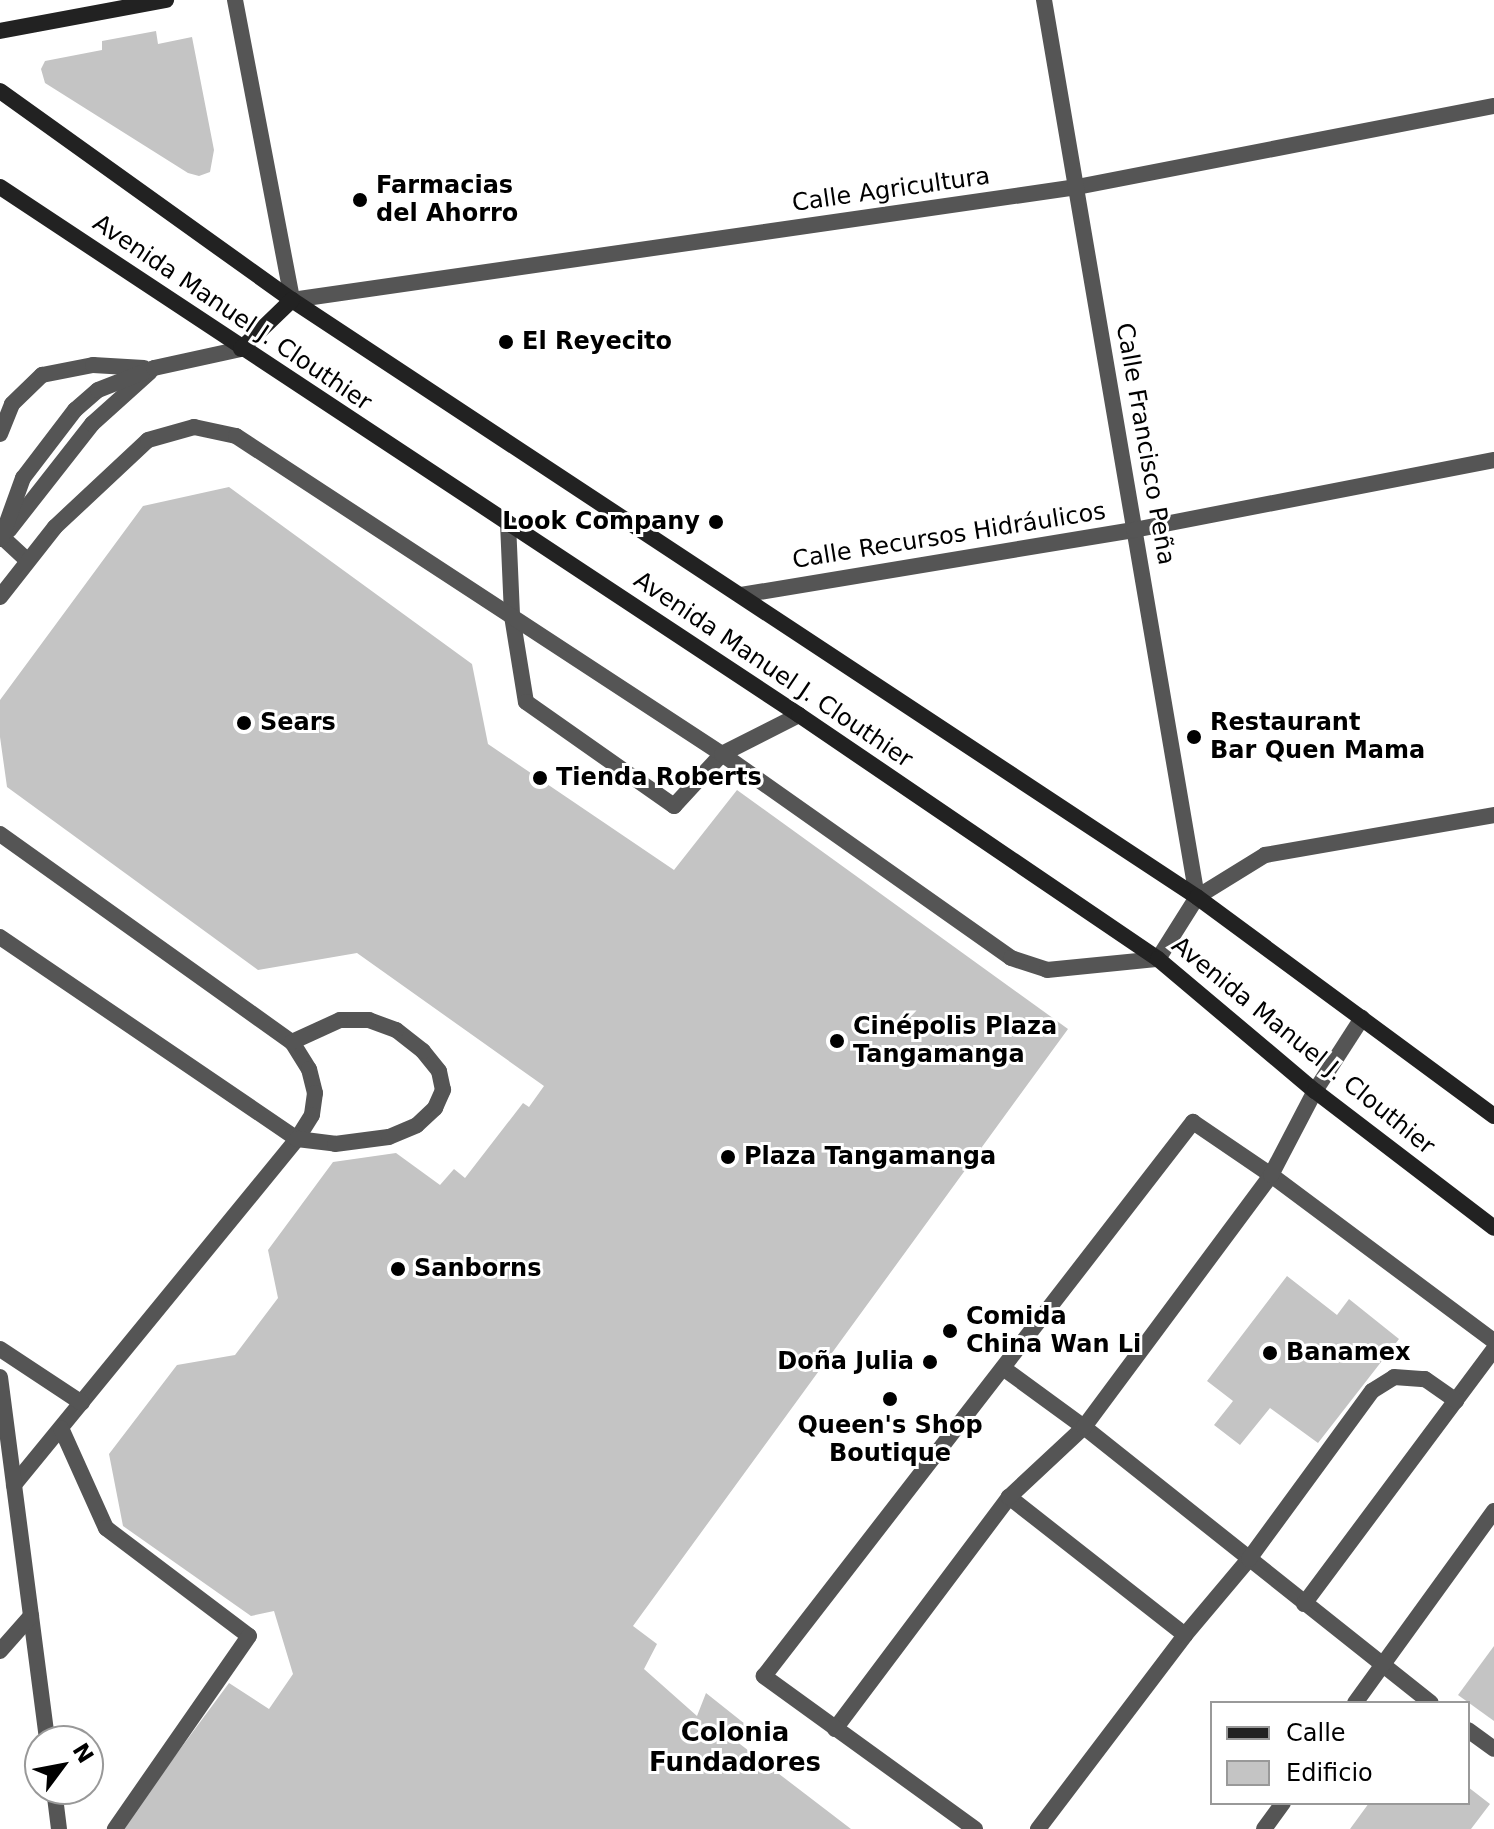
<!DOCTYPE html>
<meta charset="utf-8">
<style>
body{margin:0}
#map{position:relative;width:1494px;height:1829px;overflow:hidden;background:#fff;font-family:"DejaVu Sans",sans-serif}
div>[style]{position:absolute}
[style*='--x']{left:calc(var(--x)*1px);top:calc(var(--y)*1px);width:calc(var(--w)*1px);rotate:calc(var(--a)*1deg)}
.building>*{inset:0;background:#c4c4c4}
.lane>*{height:16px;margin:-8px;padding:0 8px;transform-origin:8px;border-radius:8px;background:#555}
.street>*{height:16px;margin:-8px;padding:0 8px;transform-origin:8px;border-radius:8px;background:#555}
.secondary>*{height:16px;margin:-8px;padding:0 8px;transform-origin:8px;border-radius:8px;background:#222}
.dots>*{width:22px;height:22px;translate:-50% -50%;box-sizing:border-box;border:4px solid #fff;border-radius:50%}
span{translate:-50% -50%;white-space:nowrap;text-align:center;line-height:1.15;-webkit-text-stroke:6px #fff;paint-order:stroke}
.poi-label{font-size:24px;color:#000;font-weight:700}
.left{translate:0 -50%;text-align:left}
.right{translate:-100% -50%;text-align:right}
.street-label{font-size:24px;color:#000}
.neighbourhood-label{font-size:26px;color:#000;font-weight:700}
.legend{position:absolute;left:1210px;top:1701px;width:260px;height:104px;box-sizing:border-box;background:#fff;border:2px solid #999;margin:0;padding:10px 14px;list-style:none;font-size:24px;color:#000}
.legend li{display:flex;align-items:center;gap:16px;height:40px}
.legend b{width:40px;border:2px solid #999}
.north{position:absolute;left:24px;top:1725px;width:80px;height:80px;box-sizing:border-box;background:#fff;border:2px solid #999;border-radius:50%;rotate:58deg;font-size:22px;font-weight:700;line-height:32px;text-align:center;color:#000}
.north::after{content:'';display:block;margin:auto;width:28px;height:36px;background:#000;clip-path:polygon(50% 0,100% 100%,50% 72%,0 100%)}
</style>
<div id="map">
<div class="building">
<i style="clip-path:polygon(156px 31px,158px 44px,192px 37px,214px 150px,210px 172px,199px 176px,188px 173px,45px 83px,41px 69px,45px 61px,102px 50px,102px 41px)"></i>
<i style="clip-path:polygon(229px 487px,472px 664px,488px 744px,674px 870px,737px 790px,1068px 1029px,633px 1626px,657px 1644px,644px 1669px,697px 1716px,706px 1693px,745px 1724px,736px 1741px,851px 1829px,121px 1829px,229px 1683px,269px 1709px,293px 1674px,274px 1611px,251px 1616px,123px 1526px,109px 1454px,177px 1365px,235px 1355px,278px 1298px,268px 1250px,333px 1162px,396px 1153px,440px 1185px,454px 1169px,465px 1178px,523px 1103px,529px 1107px,544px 1086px,357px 953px,258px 970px,7px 787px,0 737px,0 700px,143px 506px)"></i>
<i style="clip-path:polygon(1287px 1276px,1337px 1315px,1349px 1299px,1399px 1339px,1318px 1443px,1270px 1408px,1240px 1445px,1214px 1425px,1233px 1401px,1207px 1381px)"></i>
<i style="clip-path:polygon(1494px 1646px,1494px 1721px,1458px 1695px)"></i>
<i style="clip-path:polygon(1468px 1787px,1490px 1804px,1471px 1829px,1350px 1829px,1369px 1803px,1468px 1803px)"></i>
</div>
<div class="lane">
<i style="--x:0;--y:434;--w:32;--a:-68"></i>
<i style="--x:12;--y:404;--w:42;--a:-44"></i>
<i style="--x:42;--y:375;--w:52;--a:-11.1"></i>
<i style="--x:93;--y:365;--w:51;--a:3.4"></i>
<i style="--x:508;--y:523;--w:93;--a:87.5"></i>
<i style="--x:512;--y:616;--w:87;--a:80.8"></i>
<i style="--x:526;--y:702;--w:181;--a:35.1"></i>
<i style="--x:674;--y:806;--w:71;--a:-47.3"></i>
<i style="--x:722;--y:754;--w:86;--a:-26.9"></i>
<i style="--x:9;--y:530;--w:135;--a:-51.9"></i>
<i style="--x:92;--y:424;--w:78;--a:-41.9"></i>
<i style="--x:0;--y:535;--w:38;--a:43"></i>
<i style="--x:1;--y:539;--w:65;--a:-70.2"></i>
<i style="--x:23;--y:478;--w:86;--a:-52.6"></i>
<i style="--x:75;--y:410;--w:30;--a:-41"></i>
<i style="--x:98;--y:390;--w:60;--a:-21.4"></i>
<i style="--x:154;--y:368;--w:89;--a:-12.3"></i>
<i style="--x:0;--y:597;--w:89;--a:-51.8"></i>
<i style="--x:55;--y:527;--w:127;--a:-43.1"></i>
<i style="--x:148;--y:440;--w:48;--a:-15.8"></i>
<i style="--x:194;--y:427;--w:43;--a:12.1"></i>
<i style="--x:236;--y:436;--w:581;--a:33.2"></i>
<i style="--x:722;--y:754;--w:354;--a:35.2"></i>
<i style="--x:1011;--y:958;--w:38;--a:18"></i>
<i style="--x:1047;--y:970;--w:112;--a:-5.7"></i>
<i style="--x:1158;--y:959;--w:73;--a:-57.8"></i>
<i style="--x:0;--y:834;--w:359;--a:35.5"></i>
<i style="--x:292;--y:1042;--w:32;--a:58"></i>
<i style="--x:309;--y:1069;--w:25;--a:76"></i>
<i style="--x:315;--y:1093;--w:22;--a:98"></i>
<i style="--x:312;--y:1115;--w:28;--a:122"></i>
<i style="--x:297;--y:1139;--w:447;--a:129.3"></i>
<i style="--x:0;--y:937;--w:359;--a:34.2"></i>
<i style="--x:297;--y:1139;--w:38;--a:7"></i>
<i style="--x:335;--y:1144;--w:54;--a:-7.4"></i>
<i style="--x:389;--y:1137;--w:30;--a:-23"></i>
<i style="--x:417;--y:1125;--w:25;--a:-43"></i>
<i style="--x:435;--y:1108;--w:20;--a:-66"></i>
<i style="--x:443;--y:1090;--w:19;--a:-102"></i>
<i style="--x:439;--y:1071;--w:26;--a:-129"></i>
<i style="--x:423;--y:1051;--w:34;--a:-142"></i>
<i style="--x:396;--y:1030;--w:29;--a:-160"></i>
<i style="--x:369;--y:1020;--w:29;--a:180"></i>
<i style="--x:340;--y:1020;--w:53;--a:155.4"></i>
<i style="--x:0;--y:1349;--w:98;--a:33.4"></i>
<i style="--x:1003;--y:1368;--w:100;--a:36.1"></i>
<i style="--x:1084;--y:1427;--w:443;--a:38.5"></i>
<i style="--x:0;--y:1377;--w:367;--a:82.6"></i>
<i style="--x:61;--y:1428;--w:110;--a:65.8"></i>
<i style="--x:106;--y:1528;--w:179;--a:37.1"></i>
<i style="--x:249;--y:1636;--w:235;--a:124.8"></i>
<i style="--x:1304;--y:1604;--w:318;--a:-53.3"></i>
<i style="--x:1185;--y:1635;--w:99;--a:-49.9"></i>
<i style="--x:1249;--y:1559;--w:208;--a:-53.8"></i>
<i style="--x:1372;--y:1391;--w:26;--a:-32"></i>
<i style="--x:1394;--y:1377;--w:31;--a:4"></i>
<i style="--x:1425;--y:1379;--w:38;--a:35"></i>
<i style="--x:0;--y:1651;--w:47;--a:-48.5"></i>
<i style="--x:1355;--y:1703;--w:237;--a:-54.1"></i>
<i style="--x:835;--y:1729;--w:290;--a:-53.1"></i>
<i style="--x:1468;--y:1730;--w:32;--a:36"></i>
<i style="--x:54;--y:1789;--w:40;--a:82.9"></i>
<i style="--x:975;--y:1829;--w:261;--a:-144.1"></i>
<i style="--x:764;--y:1676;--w:701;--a:-52.25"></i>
<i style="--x:1193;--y:1122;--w:94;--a:34.2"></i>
<i style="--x:1271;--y:1175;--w:278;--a:36.7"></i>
<i style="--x:1038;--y:1829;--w:243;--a:-52.8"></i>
<i style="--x:1185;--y:1635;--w:224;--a:-141.9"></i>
<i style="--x:1009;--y:1497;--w:103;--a:-43"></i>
<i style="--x:1084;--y:1427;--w:314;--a:-53.4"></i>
<i style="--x:1271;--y:1175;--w:95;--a:-62.4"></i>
<i style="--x:1315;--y:1091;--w:87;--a:-57.2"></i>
<i style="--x:1264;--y:1829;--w:32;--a:-54"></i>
</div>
<div class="street">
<i style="--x:235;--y:0;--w:305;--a:79.2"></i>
<i style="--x:292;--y:300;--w:793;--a:-8.19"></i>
<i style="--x:1077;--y:187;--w:425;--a:-11"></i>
<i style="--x:1044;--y:0;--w:910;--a:80.32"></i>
<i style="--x:1197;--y:897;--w:80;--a:-31.7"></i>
<i style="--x:1265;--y:855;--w:232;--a:-9.9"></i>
<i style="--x:741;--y:595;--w:398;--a:-9.4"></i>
<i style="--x:1134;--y:530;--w:367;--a:-11"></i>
</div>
<div class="secondary">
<i style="--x:0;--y:31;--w:169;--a:-10.6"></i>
<i style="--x:0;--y:91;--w:359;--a:35.6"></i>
<i style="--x:292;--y:300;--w:1084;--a:33.41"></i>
<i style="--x:1197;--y:897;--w:369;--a:36.4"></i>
<i style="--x:0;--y:187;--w:958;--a:33.46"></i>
<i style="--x:799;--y:715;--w:434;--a:34.2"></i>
<i style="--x:1158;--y:959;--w:205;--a:40.1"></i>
<i style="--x:1315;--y:1091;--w:225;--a:37.4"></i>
<i style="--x:241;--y:349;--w:71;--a:-43.9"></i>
</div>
<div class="dots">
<i style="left:360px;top:200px;background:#000"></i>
<i style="left:506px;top:342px;background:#000"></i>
<i style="left:716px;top:522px;background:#000"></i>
<i style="left:244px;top:723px;background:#000"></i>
<i style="left:1194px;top:737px;background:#000"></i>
<i style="left:540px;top:778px;background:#000"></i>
<i style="left:837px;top:1041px;background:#000"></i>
<i style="left:728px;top:1157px;background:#000"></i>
<i style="left:398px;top:1269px;background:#000"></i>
<i style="left:950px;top:1331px;background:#000"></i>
<i style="left:1270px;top:1353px;background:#000"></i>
<i style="left:930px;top:1362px;background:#000"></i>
<i style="left:890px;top:1399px;background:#000"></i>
</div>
<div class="poi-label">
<span class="left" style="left:376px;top:200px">Farmacias<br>del Ahorro</span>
<span class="left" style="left:522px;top:342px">El Reyecito</span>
<span class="right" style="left:700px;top:522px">Look Company</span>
<span class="left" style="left:260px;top:723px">Sears</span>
<span class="left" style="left:1210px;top:737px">Restaurant<br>Bar Quen Mama</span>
<span class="left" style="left:556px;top:778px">Tienda Roberts</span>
<span class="left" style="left:853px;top:1041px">Cinépolis Plaza<br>Tangamanga</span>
<span class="left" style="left:744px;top:1157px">Plaza Tangamanga</span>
<span class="left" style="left:414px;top:1269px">Sanborns</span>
<span class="left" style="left:966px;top:1331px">Comida<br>China Wan Li</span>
<span class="left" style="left:1286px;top:1353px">Banamex</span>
<span class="right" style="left:914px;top:1362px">Doña Julia</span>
<span style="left:890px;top:1440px">Queen's Shop<br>Boutique</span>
</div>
<div class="street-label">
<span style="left:891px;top:190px;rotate:-8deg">Calle Agricultura</span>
<span style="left:232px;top:313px;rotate:34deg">Avenida Manuel J. Clouthier</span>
<span style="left:1145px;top:444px;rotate:80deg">Calle Francisco Peña</span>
<span style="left:949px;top:536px;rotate:-9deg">Calle Recursos Hidráulicos</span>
<span style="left:773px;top:670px;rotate:34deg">Avenida Manuel J. Clouthier</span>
<span style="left:1303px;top:1046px;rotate:39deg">Avenida Manuel J. Clouthier</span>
</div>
<div class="neighbourhood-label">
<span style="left:735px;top:1748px">Colonia<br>Fundadores</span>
</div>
<ul class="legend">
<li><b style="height:10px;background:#222"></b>Calle</li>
<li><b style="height:22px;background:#c4c4c4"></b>Edificio</li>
</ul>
<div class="north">N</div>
</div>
